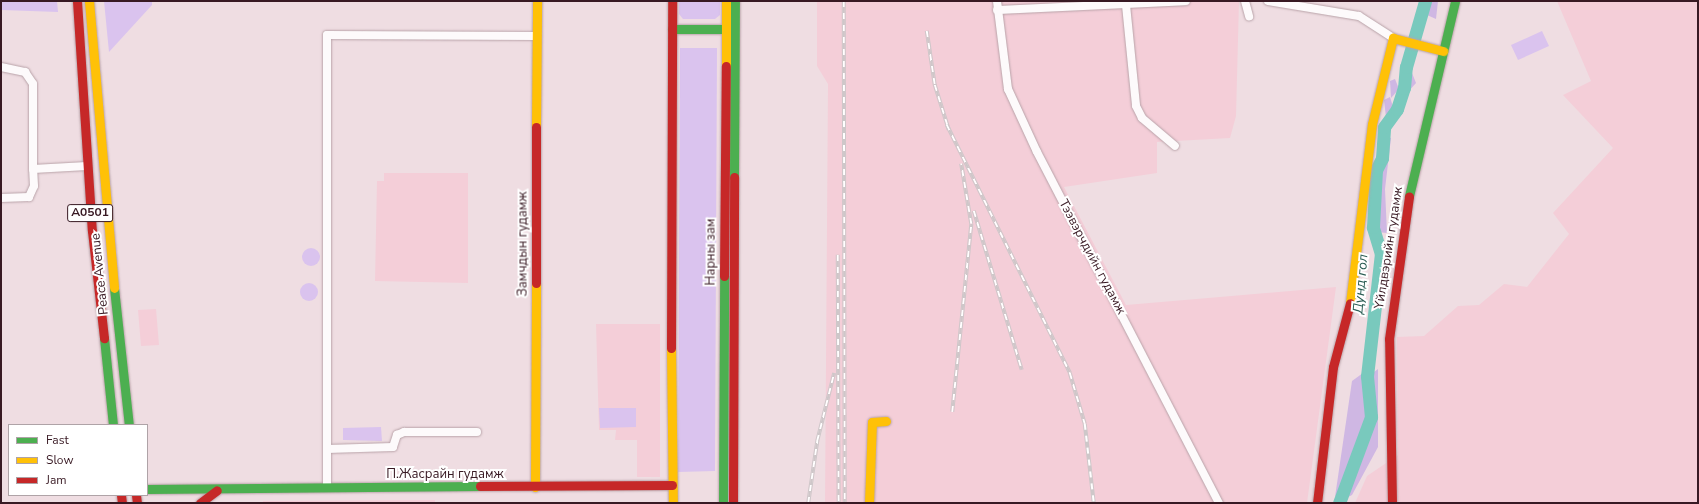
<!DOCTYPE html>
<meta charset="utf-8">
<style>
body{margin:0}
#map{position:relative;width:1699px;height:504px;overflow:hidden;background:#efdde2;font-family:"Nunito Sans",sans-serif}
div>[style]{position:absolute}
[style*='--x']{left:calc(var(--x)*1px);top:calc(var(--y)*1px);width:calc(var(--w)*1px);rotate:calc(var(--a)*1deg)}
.built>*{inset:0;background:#f4ced8}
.green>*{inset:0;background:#dac3ee}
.round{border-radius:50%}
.forest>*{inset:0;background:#cfb7e3}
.river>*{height:13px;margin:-6.5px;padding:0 6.5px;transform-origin:6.5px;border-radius:6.5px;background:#79c9bd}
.roads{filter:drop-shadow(0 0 1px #b9a3a9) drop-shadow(0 0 1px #b9a3a9)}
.street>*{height:8px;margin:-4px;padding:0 4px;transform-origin:4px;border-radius:4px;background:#fdfafb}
.fast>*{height:9px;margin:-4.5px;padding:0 4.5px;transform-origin:4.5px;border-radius:4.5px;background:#4caf50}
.slow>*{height:9px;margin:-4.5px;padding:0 4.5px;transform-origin:4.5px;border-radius:4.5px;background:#ffc107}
.jam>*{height:9px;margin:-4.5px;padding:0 4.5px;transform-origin:4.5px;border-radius:4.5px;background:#c62828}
.rail>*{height:3.5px;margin-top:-1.75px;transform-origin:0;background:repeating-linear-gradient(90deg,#fff 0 6px,#cec7c9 0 12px);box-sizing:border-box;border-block:1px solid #cec7c9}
span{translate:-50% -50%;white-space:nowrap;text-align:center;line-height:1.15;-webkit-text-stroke:4px #fff;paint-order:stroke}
.shield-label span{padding:1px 3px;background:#fff;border:1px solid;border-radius:3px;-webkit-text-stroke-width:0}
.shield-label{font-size:12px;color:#381923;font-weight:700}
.street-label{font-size:13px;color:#381923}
.water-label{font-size:14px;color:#2b5d54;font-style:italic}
.frame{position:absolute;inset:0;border:2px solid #381923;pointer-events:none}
.legend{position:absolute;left:8px;top:424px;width:140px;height:72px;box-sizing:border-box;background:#fff;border:1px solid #afa3a7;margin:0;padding:5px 7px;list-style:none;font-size:12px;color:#381923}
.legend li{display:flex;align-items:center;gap:8px;height:20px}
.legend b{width:20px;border:1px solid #afa3a7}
</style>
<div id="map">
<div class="built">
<i style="clip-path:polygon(817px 1px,1239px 1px,1236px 116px,1230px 138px,1157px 142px,1157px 173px,1064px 187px,1126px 305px,1336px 287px,1307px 503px,825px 503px,828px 84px,817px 66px)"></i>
<i style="clip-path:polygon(1557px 1px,1698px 1px,1698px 503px,1355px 503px,1367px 476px,1398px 455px,1397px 337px,1424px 336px,1458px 306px,1479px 305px,1504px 284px,1527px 287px,1569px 234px,1553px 213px,1613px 148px,1563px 95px,1591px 81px)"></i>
<i style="clip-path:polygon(384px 173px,468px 173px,468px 283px,375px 281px,377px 181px,384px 181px)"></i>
<i style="clip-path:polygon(156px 309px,159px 345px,141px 346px,138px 310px)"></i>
<i style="clip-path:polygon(596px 324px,660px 324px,660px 477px,637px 477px,637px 440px,615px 440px,616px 430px,599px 430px)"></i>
<i style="clip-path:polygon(435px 500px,435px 503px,263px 503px,263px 501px)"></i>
</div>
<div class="green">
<i style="clip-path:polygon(2px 1px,57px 1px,58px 12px,2px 10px)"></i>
<i style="clip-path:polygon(104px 1px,152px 1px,152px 5px,109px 52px)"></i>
<i style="clip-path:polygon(679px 1px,720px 1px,720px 15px,715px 19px,683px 19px,679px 14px)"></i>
<i style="clip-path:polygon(1542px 31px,1549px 46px,1518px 60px,1511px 45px)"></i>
<i style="clip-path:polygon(680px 48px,717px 48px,715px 471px,678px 472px)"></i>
<i class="round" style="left:302px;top:248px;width:18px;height:18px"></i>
<i class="round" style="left:300px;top:283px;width:18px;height:18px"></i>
<i style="clip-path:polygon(599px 408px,636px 408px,636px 427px,600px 428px)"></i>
<i style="clip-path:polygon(381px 427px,382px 441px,343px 440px,343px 428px)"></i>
</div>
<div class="forest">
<i style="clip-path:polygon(1429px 1px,1438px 1px,1436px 19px,1427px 15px)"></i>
<i style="clip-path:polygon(1412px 73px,1416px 83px,1408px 92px,1407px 75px)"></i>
<i style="clip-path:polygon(1395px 79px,1399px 89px,1391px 98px,1390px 81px)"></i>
<i style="clip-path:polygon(1390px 97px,1393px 107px,1386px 117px,1384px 100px)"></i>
<i style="clip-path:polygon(1387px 137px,1391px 138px,1385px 189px,1387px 233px,1377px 232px,1377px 213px,1378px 178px)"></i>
<i style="clip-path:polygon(1378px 369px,1378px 447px,1352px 495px,1346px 498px,1371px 424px,1374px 401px,1370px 375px)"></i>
<i style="clip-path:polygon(1363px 373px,1368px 403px,1367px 422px,1347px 477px,1335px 497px,1352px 381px)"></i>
</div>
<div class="river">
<i style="--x:1339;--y:503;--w:92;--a:-69.6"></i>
<i style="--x:1371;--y:417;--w:41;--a:-95.6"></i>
<i style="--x:1367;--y:376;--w:123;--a:-83.5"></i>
<i style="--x:1381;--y:254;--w:28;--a:-107"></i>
<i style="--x:1373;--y:227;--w:57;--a:-87"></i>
<i style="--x:1376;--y:170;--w:13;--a:-63"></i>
<i style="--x:1382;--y:158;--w:31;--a:-86"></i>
<i style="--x:1384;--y:127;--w:22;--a:-54"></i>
<i style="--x:1397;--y:109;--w:22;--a:-72"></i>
<i style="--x:1404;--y:88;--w:21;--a:-85"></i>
<i style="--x:1406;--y:67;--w:69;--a:-73.9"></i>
</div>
<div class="roads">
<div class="street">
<i style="--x:997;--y:1;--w:89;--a:82.9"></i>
<i style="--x:1008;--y:89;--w:69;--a:65.3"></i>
<i style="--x:1037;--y:152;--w:395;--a:62.6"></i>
<i style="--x:1245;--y:1;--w:16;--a:75"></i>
<i style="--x:1268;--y:1;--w:92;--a:9.4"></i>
<i style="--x:1359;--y:16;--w:40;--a:32.9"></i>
<i style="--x:1126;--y:5;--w:101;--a:84.3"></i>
<i style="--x:1136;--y:106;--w:13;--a:63"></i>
<i style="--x:1142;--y:118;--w:43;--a:40.3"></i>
<i style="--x:997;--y:10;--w:189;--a:-2.7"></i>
<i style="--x:1;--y:67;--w:25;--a:12"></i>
<i style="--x:25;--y:72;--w:14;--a:56"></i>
<i style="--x:33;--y:84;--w:85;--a:90"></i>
<i style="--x:1;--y:198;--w:28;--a:-2"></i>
<i style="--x:29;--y:197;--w:12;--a:-66"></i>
<i style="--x:34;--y:186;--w:17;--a:-93"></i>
<i style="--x:33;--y:169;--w:54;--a:-3.2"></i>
<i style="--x:327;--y:449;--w:66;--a:-1.7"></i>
<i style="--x:393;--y:447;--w:13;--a:-72"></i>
<i style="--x:397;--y:435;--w:8;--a:-23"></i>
<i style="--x:404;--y:432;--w:73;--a:0"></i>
<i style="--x:327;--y:488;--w:453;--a:-90"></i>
<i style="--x:327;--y:35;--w:210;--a:0.3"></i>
</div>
<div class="fast">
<i style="--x:672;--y:29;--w:62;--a:0"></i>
<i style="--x:734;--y:177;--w:176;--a:-89.7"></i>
<i style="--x:1409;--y:196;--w:200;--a:-76.7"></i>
<i style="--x:114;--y:288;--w:138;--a:83.8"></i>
<i style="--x:104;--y:338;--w:87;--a:84.1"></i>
<i style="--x:147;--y:489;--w:333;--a:-0.5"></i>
<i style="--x:723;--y:503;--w:227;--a:-89.7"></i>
</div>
<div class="slow">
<i style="--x:89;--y:1;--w:288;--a:85"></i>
<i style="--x:726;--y:66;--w:65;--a:-90"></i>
<i style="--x:536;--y:127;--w:126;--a:-89.5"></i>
<i style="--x:1350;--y:303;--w:180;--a:-83"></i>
<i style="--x:1372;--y:124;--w:89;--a:-76.3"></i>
<i style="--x:1393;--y:38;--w:52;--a:14.6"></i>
<i style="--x:671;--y:348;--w:155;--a:89.3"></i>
<i style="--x:535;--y:487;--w:204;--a:-89.7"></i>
<i style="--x:869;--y:503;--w:81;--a:-87.9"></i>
<i style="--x:872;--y:422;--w:14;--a:-4"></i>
</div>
<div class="jam">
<i style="--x:77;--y:1;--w:230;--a:86.3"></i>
<i style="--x:92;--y:231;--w:108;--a:83.6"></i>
<i style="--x:724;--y:276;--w:210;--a:-89.5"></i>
<i style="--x:536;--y:283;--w:156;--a:-90"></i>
<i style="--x:671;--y:348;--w:347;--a:-89.8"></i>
<i style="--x:480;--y:486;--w:192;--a:-0.3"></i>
<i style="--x:121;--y:495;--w:8;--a:83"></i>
<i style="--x:136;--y:495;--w:8;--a:83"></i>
<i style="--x:200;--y:503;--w:21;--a:-37"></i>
<i style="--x:733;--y:503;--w:326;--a:-89.8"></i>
<i style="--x:1317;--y:503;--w:137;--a:-83.3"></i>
<i style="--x:1333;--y:367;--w:66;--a:-75.1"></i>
<i style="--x:1392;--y:503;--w:164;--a:-91"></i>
<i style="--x:1389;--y:339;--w:144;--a:-82"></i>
</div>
</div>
<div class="rail">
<i style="--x:844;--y:1;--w:502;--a:89.89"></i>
<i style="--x:927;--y:31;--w:55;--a:81.6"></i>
<i style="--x:935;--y:85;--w:47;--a:72.7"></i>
<i style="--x:947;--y:125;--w:277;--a:63.6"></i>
<i style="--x:1070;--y:373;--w:53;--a:73.6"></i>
<i style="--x:1085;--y:424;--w:80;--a:83.5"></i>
<i style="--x:974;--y:211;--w:166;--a:73.2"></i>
<i style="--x:838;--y:255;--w:248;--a:89.8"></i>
<i style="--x:952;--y:412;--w:189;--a:-84.2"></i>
<i style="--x:971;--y:224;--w:61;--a:-99.5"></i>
<i style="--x:808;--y:503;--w:63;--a:-81.7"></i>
<i style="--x:817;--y:441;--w:70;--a:-76"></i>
</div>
<div class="shield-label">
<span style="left:90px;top:213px">A0501</span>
</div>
<div class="street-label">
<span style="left:523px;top:244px;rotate:-90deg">Замчдын гудамж</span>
<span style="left:1389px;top:248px;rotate:-81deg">Yйлдвэрийн гудамж</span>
<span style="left:711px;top:252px;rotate:-90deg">Нарны зам</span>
<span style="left:1092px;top:257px;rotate:62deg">Тээвэрчдийн гудамж</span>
<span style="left:100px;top:274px;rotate:-96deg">Peace Avenue</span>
<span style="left:445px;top:474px">П.Жасрайн гудамж</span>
</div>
<div class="water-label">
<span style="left:1361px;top:284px;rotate:-85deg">Дунд гол</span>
</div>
<div class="frame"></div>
<ul class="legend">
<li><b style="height:5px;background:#4caf50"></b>Fast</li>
<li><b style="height:5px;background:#ffc107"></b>Slow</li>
<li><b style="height:5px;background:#c62828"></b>Jam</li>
</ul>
</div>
